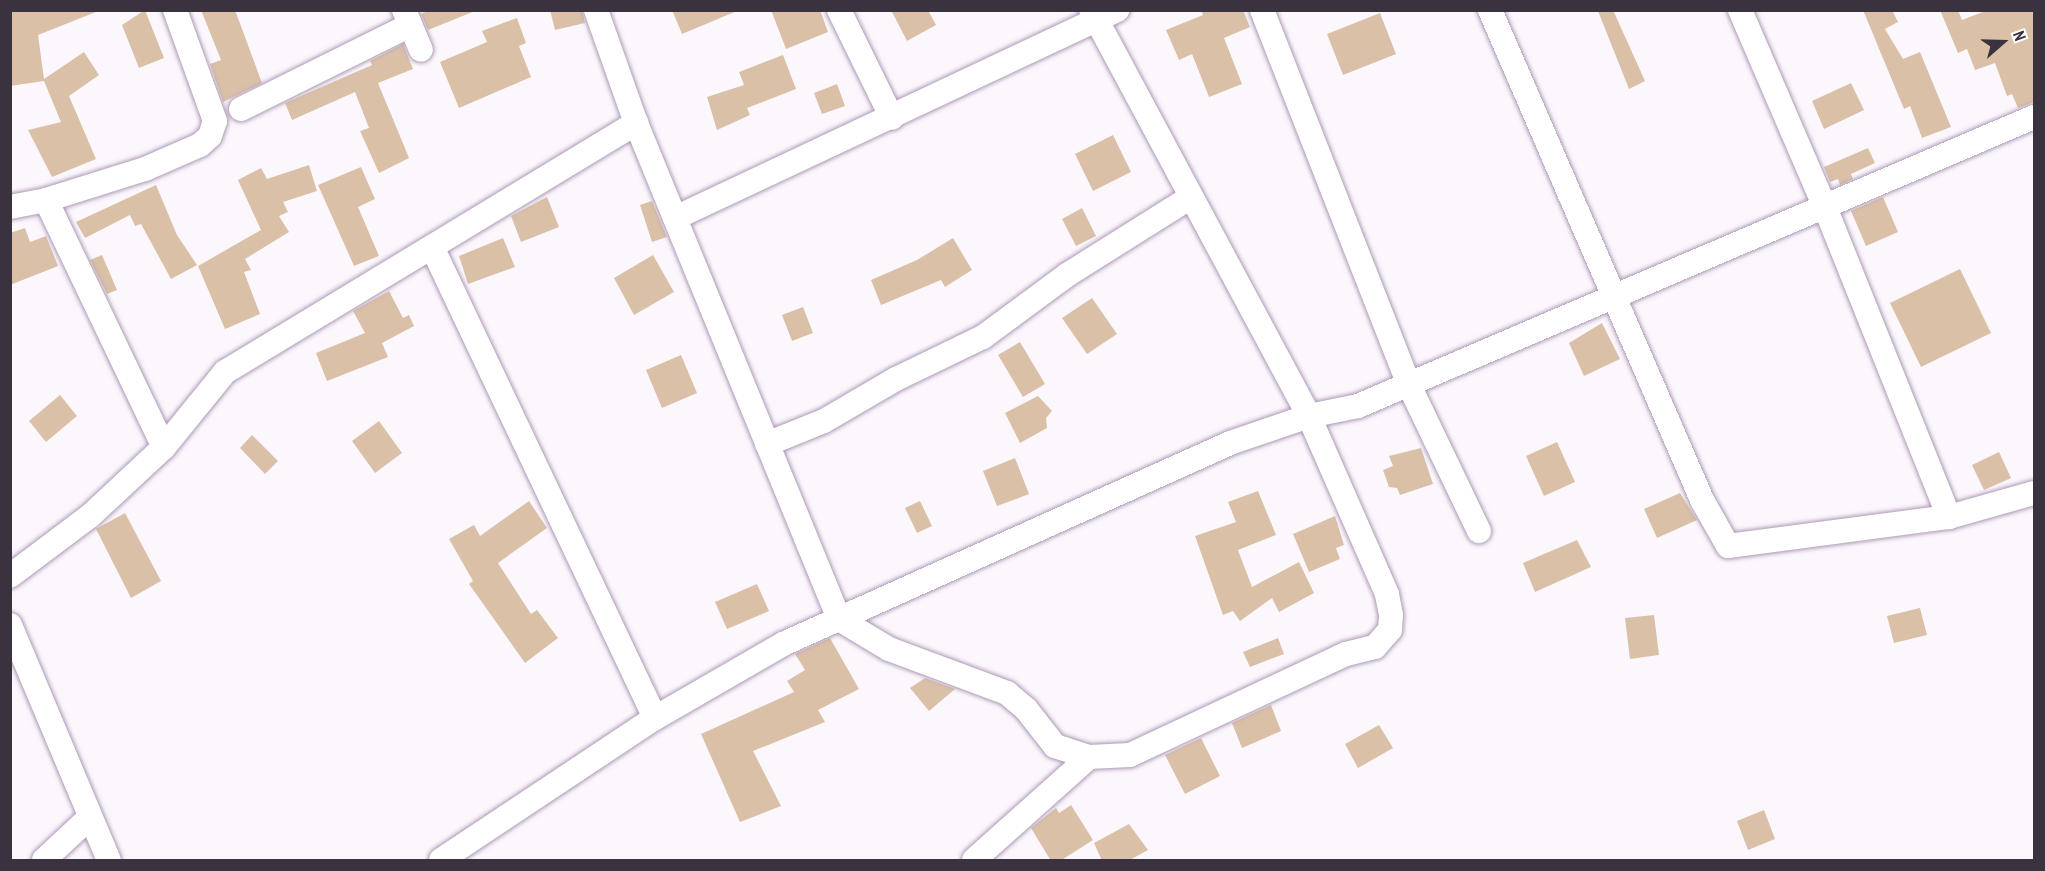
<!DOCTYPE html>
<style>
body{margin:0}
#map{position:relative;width:2045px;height:871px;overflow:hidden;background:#fcf7fd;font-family:"PT Sans Narrow",sans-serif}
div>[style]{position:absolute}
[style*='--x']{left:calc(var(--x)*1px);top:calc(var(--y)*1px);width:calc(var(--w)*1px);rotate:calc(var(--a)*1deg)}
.building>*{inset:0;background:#dbc0a8}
.roads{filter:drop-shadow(0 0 2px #ac99b5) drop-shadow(0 0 2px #ac99b5)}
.minor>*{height:24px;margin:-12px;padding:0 12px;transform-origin:12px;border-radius:12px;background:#fff}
span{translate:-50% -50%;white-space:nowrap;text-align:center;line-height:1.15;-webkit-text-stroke:6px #fff;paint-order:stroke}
.frame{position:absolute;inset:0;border:12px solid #3a323e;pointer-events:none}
.north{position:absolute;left:1973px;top:12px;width:60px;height:60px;-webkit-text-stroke:4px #fff;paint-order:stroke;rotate:70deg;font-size:16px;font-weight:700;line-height:24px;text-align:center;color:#3a323e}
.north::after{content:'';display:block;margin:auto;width:21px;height:27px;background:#3a323e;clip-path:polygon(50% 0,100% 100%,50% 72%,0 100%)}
</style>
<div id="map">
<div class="building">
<i style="clip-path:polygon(10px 10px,101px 10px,38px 35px,44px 79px,84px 52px,99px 75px,69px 96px,96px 159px,52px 177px,28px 130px,61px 122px,44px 81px,10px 86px)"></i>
<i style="clip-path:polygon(145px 10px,164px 58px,139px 68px,122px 25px)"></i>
<i style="clip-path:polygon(201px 10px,235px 10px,262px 83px,223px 102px,210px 64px,221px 60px)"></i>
<i style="clip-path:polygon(430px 10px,475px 10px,475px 11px,428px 30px,421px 14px)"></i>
<i style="clip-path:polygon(550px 10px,582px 10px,585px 23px,555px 30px)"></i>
<i style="clip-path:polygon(672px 10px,737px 10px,737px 11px,682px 34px)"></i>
<i style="clip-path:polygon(771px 10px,820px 10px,828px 32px,786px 49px)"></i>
<i style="clip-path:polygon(891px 10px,928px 10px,936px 25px,907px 41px)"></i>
<i style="clip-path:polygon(1201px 10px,1243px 10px,1250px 27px,1224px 38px,1242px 84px,1209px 97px,1192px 54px,1179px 60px,1166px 30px,1203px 15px)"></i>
<i style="clip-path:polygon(1613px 10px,1645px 81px,1629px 89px,1598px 11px)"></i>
<i style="clip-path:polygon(1863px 10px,1892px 10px,1898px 22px,1885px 29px,1903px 59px,1920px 52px,1951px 127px,1922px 138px,1910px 106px,1904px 109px)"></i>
<i style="clip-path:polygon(1940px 10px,1958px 10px,1962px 20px,1988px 10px,2034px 10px,2034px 102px,2018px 108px,2012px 94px,2007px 96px,1995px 63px,1975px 70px,1967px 49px,1958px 53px)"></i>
<i style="clip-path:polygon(1380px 13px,1396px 54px,1343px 75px,1327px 34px)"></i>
<i style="clip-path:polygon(517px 18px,526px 43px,519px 46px,531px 77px,459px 108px,440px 62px,487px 42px,482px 31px)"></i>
<i style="clip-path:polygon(403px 44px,413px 69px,378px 83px,409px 158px,379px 173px,360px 131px,369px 128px,355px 92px,292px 120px,285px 103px,372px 65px,370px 61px)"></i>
<i style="clip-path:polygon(783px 55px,796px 89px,747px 108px,750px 115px,717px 130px,707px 97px,744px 85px,739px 72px)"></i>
<i style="clip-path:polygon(1851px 83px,1864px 110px,1824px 129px,1812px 101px)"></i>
<i style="clip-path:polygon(837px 84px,845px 106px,822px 114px,814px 93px)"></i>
<i style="clip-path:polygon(1113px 135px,1131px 172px,1093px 191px,1075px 154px)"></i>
<i style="clip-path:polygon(1868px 148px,1875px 163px,1851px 174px,1853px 179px,1840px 185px,1838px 179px,1830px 182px,1824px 167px)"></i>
<i style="clip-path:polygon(309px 165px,317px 191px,283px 202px,288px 212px,279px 216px,289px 232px,245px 259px,251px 270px,244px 272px,260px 314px,225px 329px,198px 266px,261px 230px,238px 180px,261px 168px,267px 179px)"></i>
<i style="clip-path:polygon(361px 167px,375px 199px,358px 207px,379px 256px,354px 266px,318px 185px)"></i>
<i style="clip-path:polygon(156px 185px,177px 235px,197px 265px,171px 279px,141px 224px,135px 226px,130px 215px,85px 238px,76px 222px)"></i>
<i style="clip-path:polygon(547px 197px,559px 227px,521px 242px,511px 216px)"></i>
<i style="clip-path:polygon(1883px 197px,1898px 232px,1866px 246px,1851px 211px)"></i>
<i style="clip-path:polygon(652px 201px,667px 237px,652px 242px,640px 205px)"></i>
<i style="clip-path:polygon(1082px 208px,1096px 236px,1076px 246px,1062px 219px)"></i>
<i style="clip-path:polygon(25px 228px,30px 242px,46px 236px,58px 266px,10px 285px,10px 233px)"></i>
<i style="clip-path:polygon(503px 238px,515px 267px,468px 284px,459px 256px)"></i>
<i style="clip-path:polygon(953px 238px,972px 270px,945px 287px,941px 280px,881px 305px,871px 280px,917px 260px)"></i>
<i style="clip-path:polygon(102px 255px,117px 290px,107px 294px,90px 260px)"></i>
<i style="clip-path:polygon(653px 255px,674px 292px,634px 315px,614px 278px)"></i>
<i style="clip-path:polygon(1960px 269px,1991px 333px,1921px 367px,1890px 303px)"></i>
<i style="clip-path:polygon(389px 291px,403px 318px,409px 315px,414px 326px,382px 343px,388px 357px,327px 381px,316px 353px,365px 333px,353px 311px)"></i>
<i style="clip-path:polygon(1092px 298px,1117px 334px,1087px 354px,1062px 318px)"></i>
<i style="clip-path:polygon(803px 307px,813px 333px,792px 341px,782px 315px)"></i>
<i style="clip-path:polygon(1602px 323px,1620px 359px,1584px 376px,1569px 343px)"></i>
<i style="clip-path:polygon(1020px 342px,1045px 384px,1023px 397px,998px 355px)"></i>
<i style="clip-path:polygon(681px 355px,697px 393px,662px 408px,646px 370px)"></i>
<i style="clip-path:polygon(60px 395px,77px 416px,46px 442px,29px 421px)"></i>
<i style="clip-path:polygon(1038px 396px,1052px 411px,1046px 418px,1047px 428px,1020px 443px,1005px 413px)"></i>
<i style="clip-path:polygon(379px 421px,402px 453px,375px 473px,352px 441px)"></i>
<i style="clip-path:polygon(252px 435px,278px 461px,265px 474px,240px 448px)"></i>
<i style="clip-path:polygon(1557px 442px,1575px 482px,1544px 496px,1526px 456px)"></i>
<i style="clip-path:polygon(1421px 448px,1433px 484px,1400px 495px,1397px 488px,1389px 487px,1383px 470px,1393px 466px,1389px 456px)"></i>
<i style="clip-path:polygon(1999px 452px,2011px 478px,1984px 490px,1972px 465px)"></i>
<i style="clip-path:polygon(1015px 458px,1029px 494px,997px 506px,983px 471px)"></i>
<i style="clip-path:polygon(1258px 491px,1276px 535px,1238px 550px,1252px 587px,1299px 562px,1314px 593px,1279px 612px,1272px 598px,1240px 621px,1233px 611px,1223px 615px,1195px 536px,1236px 522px,1228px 502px)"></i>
<i style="clip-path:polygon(1680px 493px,1697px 520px,1657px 538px,1644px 509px)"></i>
<i style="clip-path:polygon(529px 501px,547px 528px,498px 563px,531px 614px,537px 610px,558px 638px,525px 663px,469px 584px,473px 581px,449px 539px,474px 525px,480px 536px)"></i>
<i style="clip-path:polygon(920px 501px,932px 526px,917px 533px,905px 508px)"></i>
<i style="clip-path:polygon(125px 513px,161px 581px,131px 598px,96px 529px)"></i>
<i style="clip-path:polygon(1335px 516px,1344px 545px,1336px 548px,1340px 559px,1309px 572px,1293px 534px)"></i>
<i style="clip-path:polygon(1577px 540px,1591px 567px,1535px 592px,1523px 563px)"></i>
<i style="clip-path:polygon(757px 584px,769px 611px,727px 629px,715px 602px)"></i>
<i style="clip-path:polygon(1920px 608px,1927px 635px,1894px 643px,1887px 616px)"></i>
<i style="clip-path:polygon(1654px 615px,1659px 655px,1630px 659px,1625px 618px)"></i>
<i style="clip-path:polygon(830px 638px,859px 689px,818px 710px,825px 722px,753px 751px,781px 806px,740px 822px,701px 734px,794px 692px,787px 681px,805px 670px,795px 654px)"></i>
<i style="clip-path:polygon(1278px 638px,1284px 654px,1250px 667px,1243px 652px)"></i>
<i style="clip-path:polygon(925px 678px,955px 689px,929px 711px,910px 688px)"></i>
<i style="clip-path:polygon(1271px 705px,1281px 731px,1242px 748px,1232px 723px)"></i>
<i style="clip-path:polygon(1379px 725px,1393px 748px,1358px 768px,1345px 744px)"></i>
<i style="clip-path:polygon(1201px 738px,1220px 776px,1185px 794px,1165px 755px)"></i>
<i style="clip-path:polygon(1071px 805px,1093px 840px,1060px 861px,1051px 861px,1031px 828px,1056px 808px,1059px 813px)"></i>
<i style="clip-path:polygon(1764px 810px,1775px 839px,1748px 850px,1737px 821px)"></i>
<i style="clip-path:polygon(1129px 824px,1148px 850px,1128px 861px,1102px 861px,1094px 843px)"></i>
</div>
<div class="roads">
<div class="minor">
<i style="--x:404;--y:10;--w:43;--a:67"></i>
<i style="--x:596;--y:10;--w:120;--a:70.5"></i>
<i style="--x:636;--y:123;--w:536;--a:67.74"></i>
<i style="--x:839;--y:619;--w:58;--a:31"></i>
<i style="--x:889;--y:649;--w:126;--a:20.4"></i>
<i style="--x:1007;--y:693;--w:25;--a:40"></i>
<i style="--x:1026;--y:709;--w:47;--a:51.9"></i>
<i style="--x:1055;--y:746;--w:36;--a:18"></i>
<i style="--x:1089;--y:757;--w:41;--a:-2.8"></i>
<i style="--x:1130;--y:755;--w:238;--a:-25.1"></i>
<i style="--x:1346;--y:654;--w:30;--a:-14"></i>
<i style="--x:1375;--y:647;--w:23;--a:-49"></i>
<i style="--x:1390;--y:630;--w:15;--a:-86"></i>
<i style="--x:1391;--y:615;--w:21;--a:-101"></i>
<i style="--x:1387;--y:594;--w:194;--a:-113.7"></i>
<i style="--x:1309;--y:416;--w:461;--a:-118.2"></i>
<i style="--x:839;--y:10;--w:120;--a:63.9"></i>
<i style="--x:1262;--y:10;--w:403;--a:68.6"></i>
<i style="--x:1409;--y:385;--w:162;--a:64.4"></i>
<i style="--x:1490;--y:10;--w:534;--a:66.6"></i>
<i style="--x:1702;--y:500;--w:53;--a:60.5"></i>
<i style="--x:1728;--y:546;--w:223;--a:-7.5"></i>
<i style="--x:1949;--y:517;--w:88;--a:-15.8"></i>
<i style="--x:1740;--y:10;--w:215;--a:66.7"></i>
<i style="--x:1825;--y:207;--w:334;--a:68.2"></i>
<i style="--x:241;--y:109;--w:189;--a:-26.4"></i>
<i style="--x:46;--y:200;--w:274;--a:64.5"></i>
<i style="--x:10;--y:207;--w:37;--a:-11"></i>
<i style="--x:46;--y:200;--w:104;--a:-17.4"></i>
<i style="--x:145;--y:169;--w:60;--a:-23.6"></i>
<i style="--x:200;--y:145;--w:13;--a:-42"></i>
<i style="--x:210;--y:136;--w:16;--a:-72"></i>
<i style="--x:215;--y:121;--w:118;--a:-109.8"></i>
<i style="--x:675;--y:218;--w:489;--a:-25.2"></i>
<i style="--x:432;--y:247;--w:521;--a:64.66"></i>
<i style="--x:767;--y:444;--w:61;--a:-22"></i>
<i style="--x:824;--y:421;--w:83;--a:-30.3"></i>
<i style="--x:896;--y:379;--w:97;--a:-25.8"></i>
<i style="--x:983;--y:337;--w:104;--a:-36.4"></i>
<i style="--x:1067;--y:275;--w:146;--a:-32.2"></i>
<i style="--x:10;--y:576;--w:100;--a:-36.9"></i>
<i style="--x:90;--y:516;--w:101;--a:-43"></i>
<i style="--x:164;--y:447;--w:97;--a:-50.9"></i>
<i style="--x:225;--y:372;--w:481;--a:-31.2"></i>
<i style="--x:10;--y:625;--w:255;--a:67.2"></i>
<i style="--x:44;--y:860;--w:63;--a:-43.1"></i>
<i style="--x:441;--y:860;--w:257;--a:-33.6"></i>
<i style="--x:655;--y:718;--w:148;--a:-30"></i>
<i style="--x:783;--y:644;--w:490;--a:-24.2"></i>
<i style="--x:1230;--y:443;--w:83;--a:-18.9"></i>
<i style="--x:1309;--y:416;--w:50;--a:-11.5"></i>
<i style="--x:1358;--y:406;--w:735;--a:-23.15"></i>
<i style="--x:974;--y:860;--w:154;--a:-41.8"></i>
</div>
</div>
<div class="frame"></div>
<div class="north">N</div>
</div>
